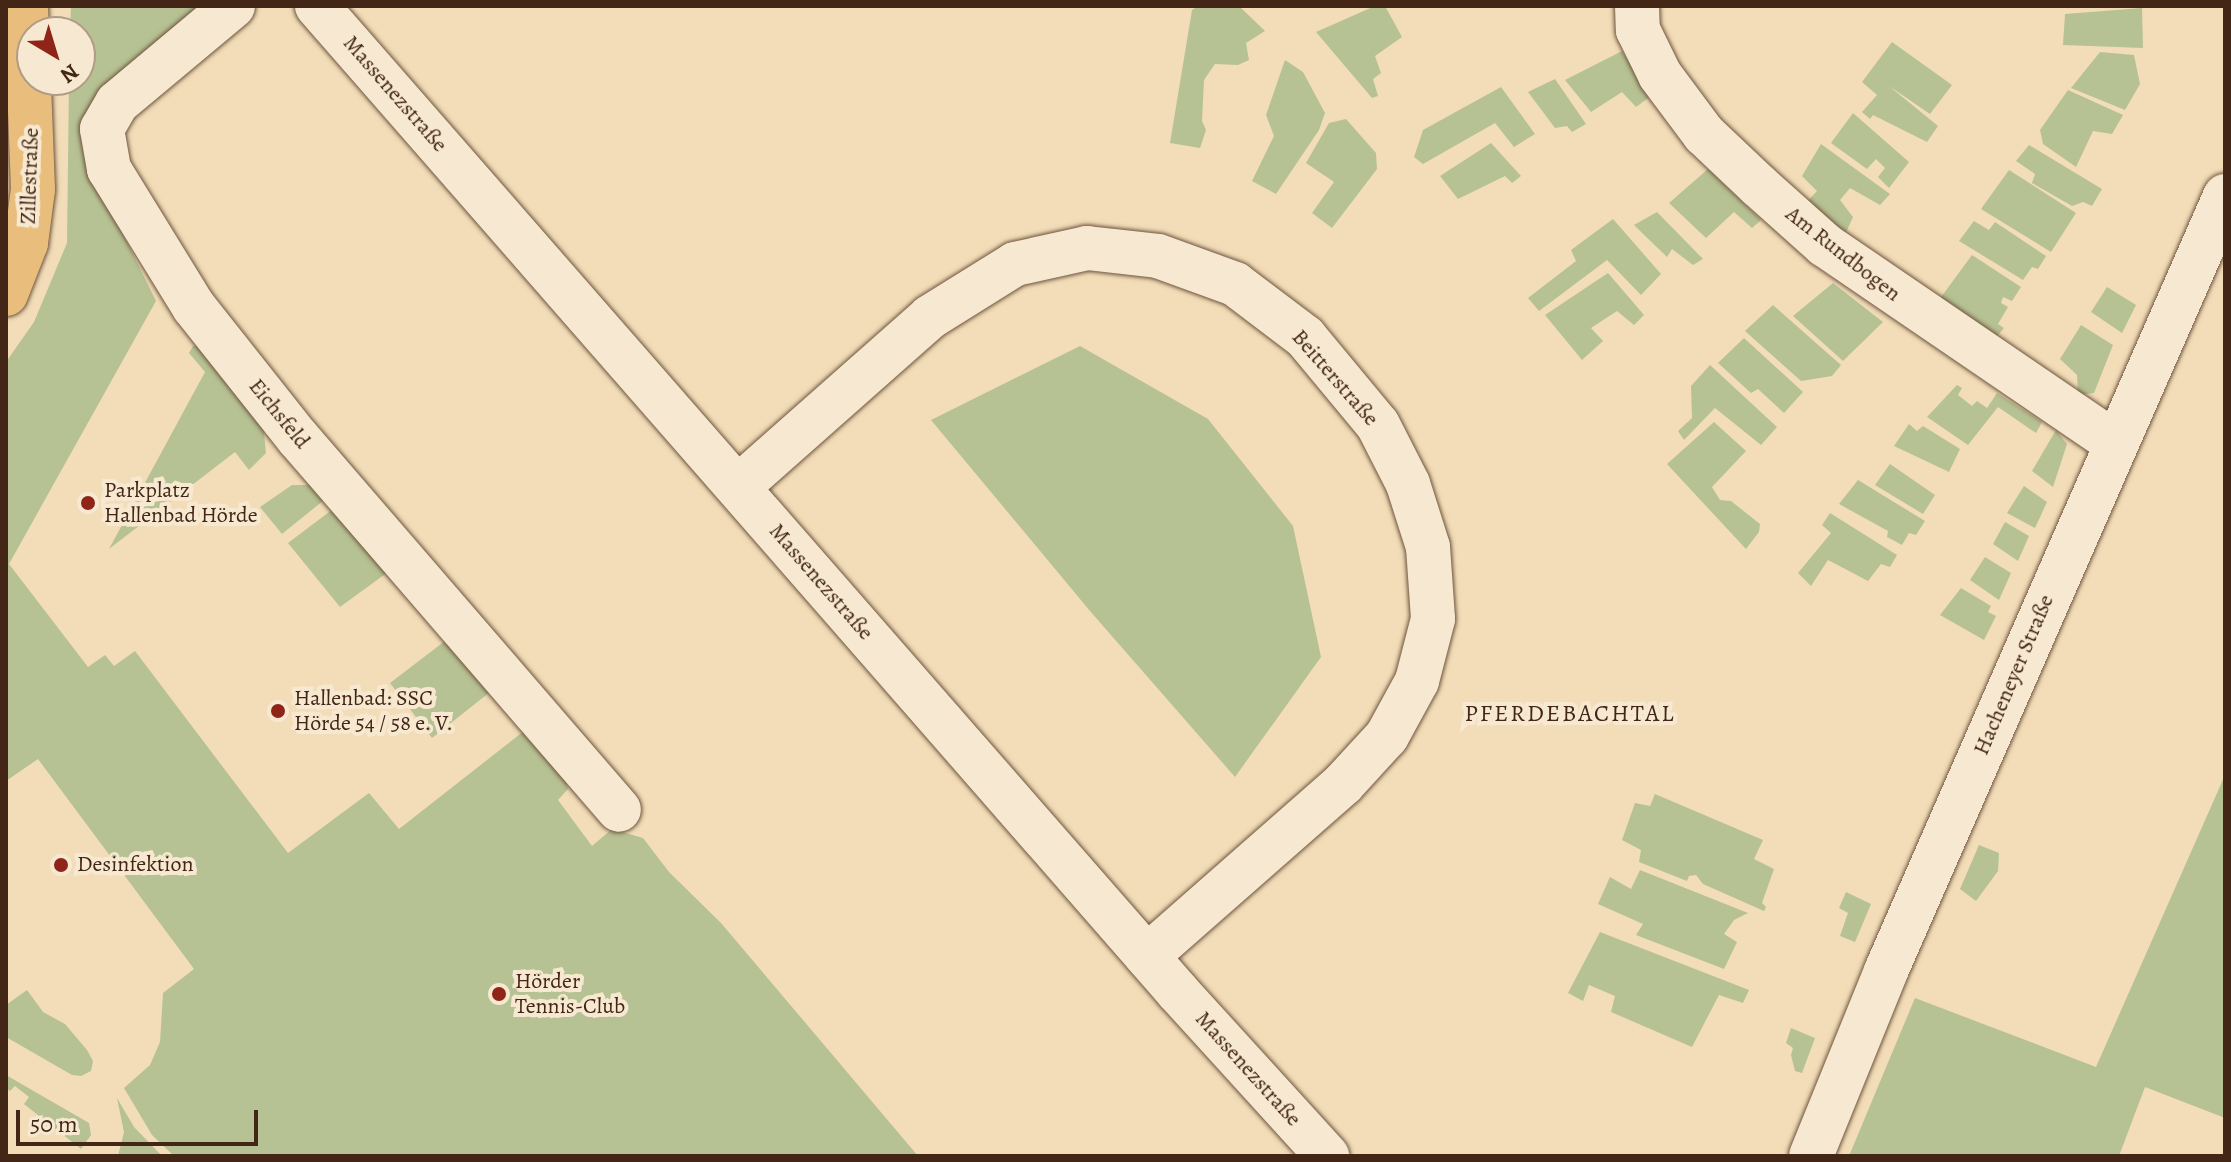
<!DOCTYPE html>
<meta charset="utf-8">
<style>
body{margin:0}
#map{position:relative;width:2231px;height:1162px;overflow:hidden;background:#f2ddb8;font-family:Alegreya,serif}
div>[style]{position:absolute}
[style*='--x']{left:calc(var(--x)*1px);top:calc(var(--y)*1px);width:calc(var(--w)*1px);rotate:calc(var(--a)*1deg)}
.green>*{inset:0;background:#b6c293}
.roads{filter:drop-shadow(0 0 2px #6f543e) drop-shadow(0 0 2px #6f543e)}
.minor>*{height:44px;margin:-22px;padding:0 22px;transform-origin:22px;border-radius:22px;background:#f7e9d1}
.major>*{height:44px;margin:-22px;padding:0 22px;transform-origin:22px;border-radius:22px;background:#e9be7c}
.dots>*{width:22px;height:22px;translate:-50% -50%;box-sizing:border-box;border:4px solid #f7e9d1;border-radius:50%}
span{translate:-50% -50%;white-space:nowrap;text-align:center;line-height:1.15;-webkit-text-stroke:8px #f7e9d1;paint-order:stroke}
.street-label{font-size:22px;color:#432615}
.poi-label{font-size:22px;color:#432615}
.left{translate:0 -50%;text-align:left}
.neighbourhood-label{font-size:24px;color:#432615;letter-spacing:2px}
.frame{position:absolute;inset:0;border:8px solid #432615;pointer-events:none}
.north{position:absolute;left:16px;top:16px;width:80px;height:80px;box-sizing:border-box;background:#f7e9d1;border:2px solid #af9b86;border-radius:50%;rotate:142deg;font-size:22px;font-weight:700;line-height:32px;text-align:center;color:#432615}
.north::after{content:'';display:block;margin:auto;width:28px;height:36px;background:#8f2418;clip-path:polygon(50% 0,100% 100%,50% 72%,0 100%)}
.scale{position:absolute;left:16px;top:1110px;width:242px;height:36px;box-sizing:border-box;border:4px solid #432615;border-top:0;padding-left:10px;font-size:24px;line-height:28px;white-space:nowrap;color:#432615;-webkit-text-stroke:6px #f7e9d1;paint-order:stroke}
</style>
<div id="map">
<div class="green">
<i style="clip-path:polygon(71px 6px,205px 6px,89px 165px,156px 301px,9px 564px,88px 667px,105px 655px,114px 666px,135px 651px,288px 853px,369px 793px,399px 829px,524px 731px,550px 763px,565px 774px,568px 789px,558px 800px,592px 846px,612px 829px,643px 838px,669px 872px,721px 923px,918px 1156px,174px 1156px,152px 1135px,124px 1088px,150px 1065px,160px 1042px,163px 993px,194px 969px,38px 759px,6px 781px,6px 362px,34px 322px,67px 243px,69px 80px,80px 80px,80px 32px,70px 32px)"></i>
<i style="clip-path:polygon(1198px 6px,1239px 6px,1265px 31px,1246px 43px,1249px 60px,1238px 65px,1215px 64px,1204px 80px,1202px 121px,1206px 130px,1200px 148px,1170px 143px,1192px 10px)"></i>
<i style="clip-path:polygon(1375px 6px,1385px 6px,1402px 37px,1375px 56px,1381px 73px,1373px 79px,1378px 96px,1372px 98px,1316px 32px)"></i>
<i style="clip-path:polygon(2142px 8px,2143px 48px,2063px 45px,2065px 14px)"></i>
<i style="clip-path:polygon(1892px 42px,1952px 85px,1930px 114px,1889px 86px,1938px 126px,1927px 142px,1873px 115px,1870px 119px,1862px 112px,1877px 95px,1862px 82px)"></i>
<i style="clip-path:polygon(1622px 51px,1651px 96px,1636px 107px,1622px 92px,1591px 112px,1565px 80px)"></i>
<i style="clip-path:polygon(2100px 52px,2134px 55px,2140px 84px,2125px 110px,2071px 88px)"></i>
<i style="clip-path:polygon(1285px 60px,1303px 72px,1325px 113px,1319px 130px,1276px 194px,1252px 181px,1274px 136px,1266px 115px)"></i>
<i style="clip-path:polygon(1555px 79px,1586px 124px,1572px 132px,1567px 126px,1555px 128px,1528px 92px)"></i>
<i style="clip-path:polygon(1501px 87px,1535px 134px,1514px 147px,1495px 123px,1423px 164px,1414px 157px,1423px 130px)"></i>
<i style="clip-path:polygon(2068px 90px,2123px 115px,2112px 134px,2093px 131px,2076px 167px,2043px 144px,2040px 130px)"></i>
<i style="clip-path:polygon(1853px 113px,1909px 162px,1889px 188px,1878px 177px,1885px 168px,1876px 159px,1867px 169px,1831px 143px)"></i>
<i style="clip-path:polygon(1346px 119px,1376px 153px,1377px 169px,1332px 228px,1312px 213px,1334px 182px,1306px 163px,1329px 123px)"></i>
<i style="clip-path:polygon(1491px 143px,1521px 176px,1512px 183px,1505px 176px,1458px 199px,1440px 176px)"></i>
<i style="clip-path:polygon(1821px 144px,1890px 194px,1880px 205px,1850px 188px,1840px 200px,1853px 217px,1844px 237px,1805px 204px,1817px 191px,1802px 176px)"></i>
<i style="clip-path:polygon(2029px 145px,2102px 189px,2092px 206px,2083px 202px,2072px 206px,2032px 183px,2035px 174px,2016px 161px)"></i>
<i style="clip-path:polygon(1708px 169px,1761px 220px,1752px 228px,1734px 212px,1706px 238px,1669px 203px)"></i>
<i style="clip-path:polygon(2009px 170px,2076px 213px,2051px 252px,1981px 209px)"></i>
<i style="clip-path:polygon(1657px 212px,1703px 259px,1693px 265px,1672px 249px,1667px 257px,1634px 225px)"></i>
<i style="clip-path:polygon(1613px 219px,1661px 274px,1641px 295px,1607px 260px,1539px 311px,1528px 298px,1576px 261px,1571px 250px)"></i>
<i style="clip-path:polygon(1974px 221px,1989px 230px,1995px 222px,2046px 256px,2038px 269px,2032px 267px,2023px 280px,1959px 241px)"></i>
<i style="clip-path:polygon(1972px 255px,2021px 287px,2012px 301px,2003px 297px,2001px 303px,2008px 307px,1998px 324px,2004px 328px,1993px 341px,1936px 304px)"></i>
<i style="clip-path:polygon(1608px 273px,1644px 315px,1634px 325px,1617px 311px,1591px 328px,1603px 341px,1582px 360px,1545px 315px)"></i>
<i style="clip-path:polygon(1833px 283px,1883px 322px,1843px 361px,1793px 316px)"></i>
<i style="clip-path:polygon(2107px 287px,2136px 305px,2122px 333px,2091px 312px)"></i>
<i style="clip-path:polygon(1773px 305px,1841px 365px,1832px 376px,1801px 381px,1745px 331px)"></i>
<i style="clip-path:polygon(2081px 325px,2113px 345px,2094px 393px,2078px 395px,2077px 375px,2060px 359px)"></i>
<i style="clip-path:polygon(1744px 338px,1803px 392px,1784px 413px,1758px 389px,1751px 393px,1718px 363px)"></i>
<i style="clip-path:polygon(198px 345px,263px 423px,266px 453px,249px 470px,235px 452px,109px 549px,205px 372px,189px 353px,193px 346px)"></i>
<i style="clip-path:polygon(1080px 346px,1208px 419px,1293px 526px,1321px 657px,1235px 777px,1090px 611px,931px 420px)"></i>
<i style="clip-path:polygon(1710px 365px,1777px 427px,1761px 445px,1715px 408px,1684px 440px,1678px 431px,1692px 418px,1691px 386px)"></i>
<i style="clip-path:polygon(1957px 385px,1962px 388px,1958px 395px,1972px 406px,1977px 401px,1987px 408px,1997px 393px,2042px 422px,2036px 433px,1998px 407px,1968px 445px,1927px 417px)"></i>
<i style="clip-path:polygon(1714px 422px,1746px 451px,1712px 487px,1720px 500px,1731px 501px,1760px 524px,1759px 532px,1746px 549px,1667px 464px)"></i>
<i style="clip-path:polygon(1909px 424px,1917px 431px,1923px 426px,1960px 449px,1949px 472px,1894px 446px)"></i>
<i style="clip-path:polygon(2056px 430px,2067px 444px,2053px 487px,2032px 471px)"></i>
<i style="clip-path:polygon(1890px 464px,1935px 495px,1923px 514px,1875px 485px)"></i>
<i style="clip-path:polygon(1858px 480px,1925px 521px,1916px 535px,1909px 533px,1902px 545px,1887px 537px,1888px 531px,1839px 504px)"></i>
<i style="clip-path:polygon(292px 485px,313px 485px,329px 496px,282px 534px,260px 507px)"></i>
<i style="clip-path:polygon(2024px 486px,2047px 502px,2035px 528px,2007px 513px)"></i>
<i style="clip-path:polygon(333px 509px,388px 572px,340px 607px,288px 543px)"></i>
<i style="clip-path:polygon(1830px 513px,1897px 555px,1890px 567px,1881px 564px,1868px 581px,1828px 560px,1811px 586px,1798px 573px,1831px 533px,1822px 525px)"></i>
<i style="clip-path:polygon(2005px 522px,2029px 536px,2018px 561px,1993px 544px)"></i>
<i style="clip-path:polygon(1985px 557px,2011px 573px,1999px 600px,1970px 580px)"></i>
<i style="clip-path:polygon(1961px 588px,1991px 606px,1988px 612px,1996px 616px,1984px 640px,1940px 615px)"></i>
<i style="clip-path:polygon(445px 641px,490px 692px,432px 738px,390px 683px)"></i>
<i style="clip-path:polygon(2225px 775px,2225px 1118px,2145px 1087px,2119px 1156px,1849px 1156px,1915px 998px,2096px 1067px)"></i>
<i style="clip-path:polygon(1655px 794px,1763px 840px,1754px 859px,1774px 869px,1762px 903px,1766px 907px,1764px 911px,1703px 884px,1696px 875px,1689px 876px,1687px 881px,1639px 862px,1641px 850px,1622px 840px,1635px 803px,1650px 806px)"></i>
<i style="clip-path:polygon(1979px 845px,1999px 853px,1998px 871px,1976px 901px,1960px 889px)"></i>
<i style="clip-path:polygon(1640px 870px,1748px 913px,1734px 920px,1724px 934px,1737px 942px,1724px 969px,1636px 935px,1643px 924px,1598px 904px,1610px 877px,1631px 889px)"></i>
<i style="clip-path:polygon(1846px 892px,1871px 904px,1855px 942px,1840px 936px,1848px 913px,1839px 908px)"></i>
<i style="clip-path:polygon(1600px 932px,1749px 990px,1743px 1003px,1719px 995px,1692px 1047px,1611px 1012px,1615px 996px,1589px 985px,1583px 1001px,1568px 993px)"></i>
<i style="clip-path:polygon(27px 990px,43px 1012px,65px 1024px,87px 1050px,93px 1061px,91px 1071px,81px 1076px,72px 1075px,6px 1037px,6px 1005px)"></i>
<i style="clip-path:polygon(1791px 1028px,1815px 1038px,1802px 1073px,1795px 1071px,1791px 1055px,1793px 1048px,1786px 1043px)"></i>
<i style="clip-path:polygon(6px 1075px,89px 1123px,91px 1135px,81px 1149px,24px 1104px,29px 1097px,15px 1086px,10px 1091px,6px 1088px)"></i>
<i style="clip-path:polygon(117px 1098px,134px 1127px,162px 1156px,118px 1156px,124px 1132px)"></i>
</div>
<div class="roads">
<div class="minor">
<i style="--x:233;--y:6;--w:151;--a:140.1"></i>
<i style="--x:117;--y:103;--w:30;--a:120"></i>
<i style="--x:102;--y:129;--w:41;--a:80.1"></i>
<i style="--x:109;--y:169;--w:162;--a:58.4"></i>
<i style="--x:194;--y:307;--w:167;--a:51.6"></i>
<i style="--x:298;--y:438;--w:491;--a:49.2"></i>
<i style="--x:317;--y:6;--w:1309;--a:48.87"></i>
<i style="--x:1178;--y:992;--w:222;--a:47.7"></i>
<i style="--x:1637;--y:6;--w:24;--a:88"></i>
<i style="--x:1638;--y:30;--w:50;--a:63.9"></i>
<i style="--x:1660;--y:75;--w:74;--a:53.3"></i>
<i style="--x:1704;--y:134;--w:76;--a:43.4"></i>
<i style="--x:1759;--y:186;--w:89;--a:41.8"></i>
<i style="--x:1825;--y:245;--w:351;--a:34.3"></i>
<i style="--x:738;--y:487;--w:256;--a:-41.5"></i>
<i style="--x:930;--y:317;--w:100;--a:-31.9"></i>
<i style="--x:1015;--y:264;--w:74;--a:-12.5"></i>
<i style="--x:1087;--y:248;--w:71;--a:6.4"></i>
<i style="--x:1158;--y:256;--w:82;--a:20"></i>
<i style="--x:1235;--y:284;--w:88;--a:37.1"></i>
<i style="--x:1305;--y:337;--w:114;--a:50.3"></i>
<i style="--x:1378;--y:425;--w:66;--a:63"></i>
<i style="--x:1408;--y:484;--w:66;--a:72.4"></i>
<i style="--x:1428;--y:547;--w:72;--a:86"></i>
<i style="--x:1433;--y:619;--w:64;--a:104.5"></i>
<i style="--x:1417;--y:681;--w:63;--a:118.6"></i>
<i style="--x:1387;--y:736;--w:65;--a:132.5"></i>
<i style="--x:1343;--y:784;--w:261;--a:138.7"></i>
<i style="--x:1811;--y:1156;--w:200;--a:-67.9"></i>
<i style="--x:1886;--y:971;--w:846;--a:-66.37"></i>
</div>
<div class="major">
<i style="--x:6;--y:294;--w:55;--a:-68.6"></i>
<i style="--x:26;--y:243;--w:54;--a:-82.6"></i>
<i style="--x:33;--y:189;--w:183;--a:-92.2"></i>
</div>
</div>
<div class="dots">
<i style="left:88px;top:503px;background:#8f2418"></i>
<i style="left:278px;top:711px;background:#8f2418"></i>
<i style="left:61px;top:865px;background:#8f2418"></i>
<i style="left:499px;top:994px;background:#8f2418"></i>
</div>
<div class="street-label">
<span style="left:395px;top:94px;rotate:49deg">Massenezstraße</span>
<span style="left:30px;top:176px;rotate:-88deg">Zillestraße</span>
<span style="left:1843px;top:254px;rotate:38deg">Am Rundbogen</span>
<span style="left:1335px;top:378px;rotate:49deg">Beitterstraße</span>
<span style="left:279px;top:414px;rotate:51deg">Eichsfeld</span>
<span style="left:821px;top:582px;rotate:49deg">Massenezstraße</span>
<span style="left:2014px;top:675px;rotate:-67deg">Hacheneyer Straße</span>
<span style="left:1248px;top:1069px;rotate:48deg">Massenezstraße</span>
</div>
<div class="poi-label">
<span class="left" style="left:104px;top:503px">Parkplatz<br>Hallenbad Hörde</span>
<span class="left" style="left:294px;top:711px">Hallenbad: SSC<br>Hörde 54 / 58 e. V.</span>
<span class="left" style="left:77px;top:865px">Desinfektion</span>
<span class="left" style="left:515px;top:994px">Hörder<br>Tennis-Club</span>
</div>
<div class="neighbourhood-label">
<span style="left:1570px;top:714px">PFERDEBACHTAL</span>
</div>
<div class="frame"></div>
<div class="north">N</div>
<div class="scale">50 m</div>
</div>
